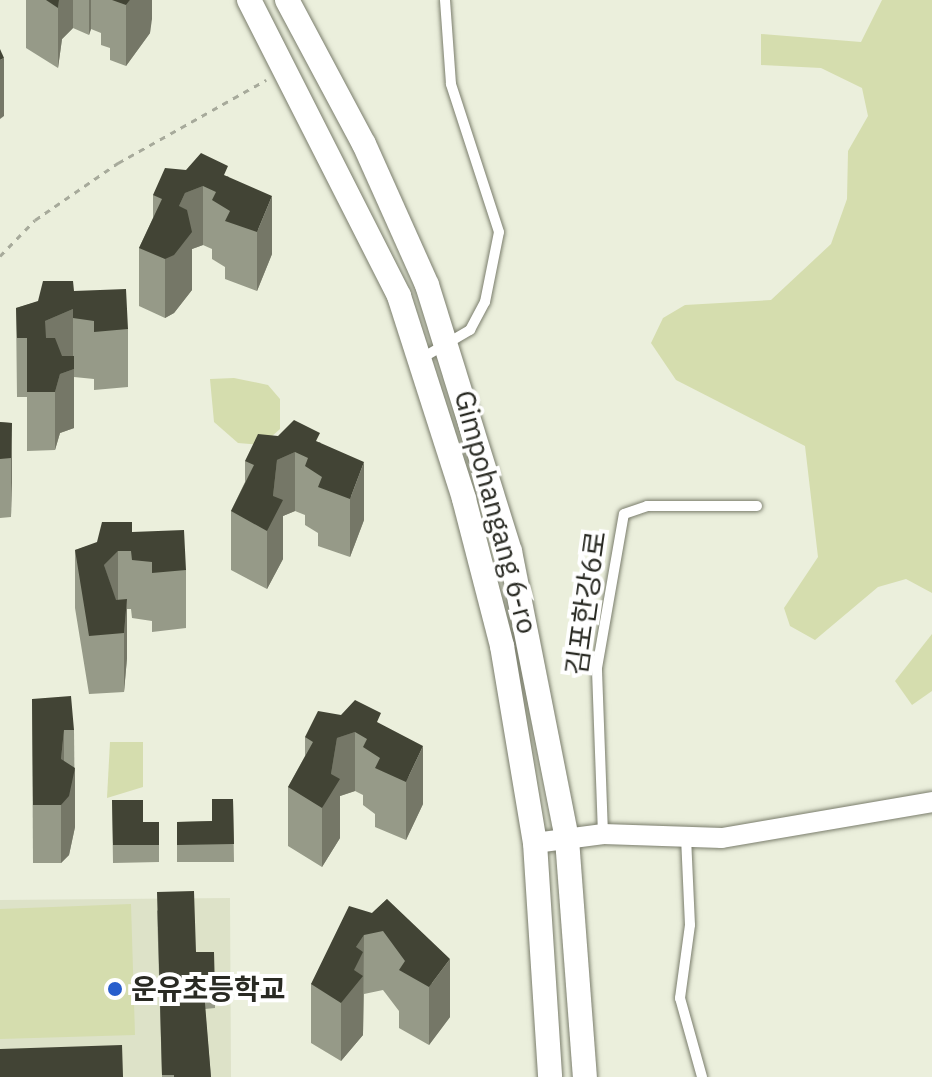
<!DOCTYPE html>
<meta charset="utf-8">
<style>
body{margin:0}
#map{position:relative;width:932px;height:1077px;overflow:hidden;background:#ebefdc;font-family:"IBM Plex Sans","Noto Sans KR",sans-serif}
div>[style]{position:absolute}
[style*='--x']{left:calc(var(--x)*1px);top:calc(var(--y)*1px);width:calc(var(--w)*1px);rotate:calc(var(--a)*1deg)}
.built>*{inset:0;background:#dde2c8}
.green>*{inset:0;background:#d5ddae}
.path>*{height:3px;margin-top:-1.5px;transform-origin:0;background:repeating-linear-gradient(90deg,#a7aa9b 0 6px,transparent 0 12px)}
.roads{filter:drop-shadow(0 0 2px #7a7d6c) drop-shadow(0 0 2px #7a7d6c)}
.service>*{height:10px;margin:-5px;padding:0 5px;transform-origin:5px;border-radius:5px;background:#fff}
.minor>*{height:20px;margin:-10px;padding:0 10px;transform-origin:10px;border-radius:10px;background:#fff}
.tertiary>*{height:24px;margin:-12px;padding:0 12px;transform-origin:12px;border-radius:12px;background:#fff}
.wall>*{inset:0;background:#969a88}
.shaded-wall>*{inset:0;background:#757767}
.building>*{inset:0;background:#424435}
.dots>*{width:22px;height:22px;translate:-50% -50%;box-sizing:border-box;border:4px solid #fff;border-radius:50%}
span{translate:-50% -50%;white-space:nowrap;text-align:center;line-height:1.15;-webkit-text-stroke:8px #fff;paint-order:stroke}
.street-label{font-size:28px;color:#292a23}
.poi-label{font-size:28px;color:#292a23;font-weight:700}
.left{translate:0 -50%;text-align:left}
</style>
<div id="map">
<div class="built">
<i style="clip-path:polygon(230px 898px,231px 1077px,0 1077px,0 900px)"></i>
</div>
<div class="green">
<i style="clip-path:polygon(882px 0,932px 0,932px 593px,906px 579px,878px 587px,815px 640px,790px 626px,784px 608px,818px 557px,805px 446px,676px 380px,651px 343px,663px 318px,685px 305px,771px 300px,831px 244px,847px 199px,848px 151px,868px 116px,862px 88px,821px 68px,761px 65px,761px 34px,861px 42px)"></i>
<i style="clip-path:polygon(234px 378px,268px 385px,280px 399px,280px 429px,262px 445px,238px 443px,214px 422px,210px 379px)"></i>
<i style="clip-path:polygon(932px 634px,932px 691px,912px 705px,895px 681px)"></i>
<i style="clip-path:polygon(110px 742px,143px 742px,143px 787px,107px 798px)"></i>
<i style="clip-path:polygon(131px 904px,135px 1035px,0 1039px,0 909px)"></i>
</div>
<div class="path">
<i style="--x:0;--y:256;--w:50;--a:-45.8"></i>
<i style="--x:35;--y:220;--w:101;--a:-34.5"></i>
<i style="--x:118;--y:163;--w:170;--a:-29.3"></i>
</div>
<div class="roads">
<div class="service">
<i style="--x:422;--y:358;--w:56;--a:-30.3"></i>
<i style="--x:470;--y:330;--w:32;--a:-62"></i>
<i style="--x:485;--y:302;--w:71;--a:-78.7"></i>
<i style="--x:499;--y:232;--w:156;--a:-108"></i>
<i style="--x:451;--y:84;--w:84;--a:-94.1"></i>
<i style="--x:603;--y:834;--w:166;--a:-92.1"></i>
<i style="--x:597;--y:668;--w:156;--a:-80.1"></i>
<i style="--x:624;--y:514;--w:24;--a:-19"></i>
<i style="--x:647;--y:506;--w:110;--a:0"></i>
<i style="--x:686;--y:837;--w:88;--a:87.4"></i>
<i style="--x:690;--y:925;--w:74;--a:97.8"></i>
<i style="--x:680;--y:998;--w:82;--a:74.4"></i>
</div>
<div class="minor">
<i style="--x:535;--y:843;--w:69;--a:-7.5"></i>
<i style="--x:603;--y:834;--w:119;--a:1.9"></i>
<i style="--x:722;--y:838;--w:213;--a:-9.7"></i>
</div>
<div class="tertiary">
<i style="--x:249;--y:0;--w:332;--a:63.1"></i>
<i style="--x:399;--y:296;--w:213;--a:72.2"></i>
<i style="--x:464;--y:499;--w:152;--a:75.5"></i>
<i style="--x:502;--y:646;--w:200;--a:80.5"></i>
<i style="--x:535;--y:843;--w:234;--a:86.3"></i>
<i style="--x:287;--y:0;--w:163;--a:61.9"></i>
<i style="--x:364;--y:144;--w:154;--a:65.9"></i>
<i style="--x:427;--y:285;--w:279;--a:72.7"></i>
<i style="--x:510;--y:551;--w:294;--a:78.8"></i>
<i style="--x:567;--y:839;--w:239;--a:85.7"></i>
</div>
</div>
<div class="wall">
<i style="clip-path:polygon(26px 0,152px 0,150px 33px,126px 66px,110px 60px,110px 48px,101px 45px,101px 33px,91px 29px,89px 35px,73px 28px,62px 39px,58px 68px,26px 48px)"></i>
<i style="clip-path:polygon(228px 176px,272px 254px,257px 291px,225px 279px,225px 267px,212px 259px,212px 249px,203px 245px,192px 249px,192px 290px,174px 313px,165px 318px,139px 306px,139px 248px,153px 218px,153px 195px)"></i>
<i style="clip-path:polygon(74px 291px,128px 329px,128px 387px,94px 390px,94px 379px,74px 377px,74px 428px,60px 433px,55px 450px,27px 451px,27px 397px,17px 397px,16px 308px)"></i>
<i style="clip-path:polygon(0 422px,12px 423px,11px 517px,0 518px)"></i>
<i style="clip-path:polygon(320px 442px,364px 520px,350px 557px,318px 546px,318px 533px,305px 525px,305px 515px,295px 511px,283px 516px,283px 559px,267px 589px,231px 570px,231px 511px,245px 482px,245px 461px)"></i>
<i style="clip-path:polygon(132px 532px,186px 570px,186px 628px,152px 632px,152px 621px,132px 618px,131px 609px,127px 609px,127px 658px,124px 692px,89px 694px,75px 608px,75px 550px)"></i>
<i style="clip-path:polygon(32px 699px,74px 730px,75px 827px,69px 855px,61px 863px,33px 863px)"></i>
<i style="clip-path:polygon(381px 725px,423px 804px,406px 840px,375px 827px,375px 814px,363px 805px,363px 795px,355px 791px,340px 796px,340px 838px,322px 867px,288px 846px,288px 787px,305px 756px,305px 737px)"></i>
<i style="clip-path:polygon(233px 799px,234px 862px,177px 862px,177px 822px,212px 821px)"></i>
<i style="clip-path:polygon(112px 800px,143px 822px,159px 822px,159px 862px,113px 863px)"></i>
<i style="clip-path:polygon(387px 899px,450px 1017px,429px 1045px,399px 1028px,399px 1011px,383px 990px,364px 994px,363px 1035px,341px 1061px,311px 1043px,311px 984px,372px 913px)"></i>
<i style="clip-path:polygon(157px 910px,196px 952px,215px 991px,215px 1008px,205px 1009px,211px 1077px,162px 1077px)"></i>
</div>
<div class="shaded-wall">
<i style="clip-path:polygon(59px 0,73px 0,73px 28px,62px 39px,58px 68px,58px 8px)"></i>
<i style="clip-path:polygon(89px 0,91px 0,91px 29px,89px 35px)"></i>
<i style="clip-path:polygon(130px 0,152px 0,152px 19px,150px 33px,126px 66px,126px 5px)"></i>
<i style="clip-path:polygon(4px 58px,4px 116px,0 119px,0 60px)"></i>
<i style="clip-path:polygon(203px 186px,203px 245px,192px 249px,192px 290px,174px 313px,165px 318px,165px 259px,179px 206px,185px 193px)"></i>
<i style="clip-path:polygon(272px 196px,272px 254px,257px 291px,257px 232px)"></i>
<i style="clip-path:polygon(73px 309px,73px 368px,45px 380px,45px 321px)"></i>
<i style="clip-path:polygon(74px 369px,74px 428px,60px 433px,55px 450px,55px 392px,60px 374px)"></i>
<i style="clip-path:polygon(12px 423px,12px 482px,11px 517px,11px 458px)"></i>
<i style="clip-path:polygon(295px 452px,295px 511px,283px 516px,283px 559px,267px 589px,267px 531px,273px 496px,277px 460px)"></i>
<i style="clip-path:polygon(364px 462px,364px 520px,350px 557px,350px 499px)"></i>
<i style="clip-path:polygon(118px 551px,118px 609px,104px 565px)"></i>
<i style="clip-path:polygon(127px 599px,127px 658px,124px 692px,124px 633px)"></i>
<i style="clip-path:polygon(64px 730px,64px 789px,75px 768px,75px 827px,69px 855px,61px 863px,61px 759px)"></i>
<i style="clip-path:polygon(355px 732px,355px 791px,340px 796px,340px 838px,322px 867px,322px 808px,331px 774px,337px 738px)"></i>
<i style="clip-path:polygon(423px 746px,423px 804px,406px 840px,406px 782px)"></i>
<i style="clip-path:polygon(364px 935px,363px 1035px,341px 1061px,341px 1003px,354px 970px,356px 947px)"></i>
<i style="clip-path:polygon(450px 959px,450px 1017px,429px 1045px,429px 987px)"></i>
</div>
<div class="building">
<i style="clip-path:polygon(46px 0,59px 0,58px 8px)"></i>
<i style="clip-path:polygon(112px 0,130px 0,126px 5px)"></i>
<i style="clip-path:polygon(0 49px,4px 58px,0 60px)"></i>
<i style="clip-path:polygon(201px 153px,228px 166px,224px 175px,272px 196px,257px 232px,225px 221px,230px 211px,212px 200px,216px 192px,203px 186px,185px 193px,179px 206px,187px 210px,192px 232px,174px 255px,165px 259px,139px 248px,162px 199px,153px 195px,165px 168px,186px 170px)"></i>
<i style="clip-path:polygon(43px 281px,73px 281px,74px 291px,126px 289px,128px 329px,94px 332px,94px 321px,73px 318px,73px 309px,45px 321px,46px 338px,55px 338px,62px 356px,74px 356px,74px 369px,60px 374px,55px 392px,27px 392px,27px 338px,17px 338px,16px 308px,38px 301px)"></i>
<i style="clip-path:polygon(294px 420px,320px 433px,316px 441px,364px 462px,350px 499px,318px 487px,322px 477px,305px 466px,308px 458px,295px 452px,277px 460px,273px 496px,283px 500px,267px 531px,231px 511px,254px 465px,245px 461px,258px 434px,278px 436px)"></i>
<i style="clip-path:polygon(0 422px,12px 423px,11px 458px,0 459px)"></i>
<i style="clip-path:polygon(102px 522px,132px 522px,132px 532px,184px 530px,186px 570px,152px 573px,152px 562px,132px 560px,131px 551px,118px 551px,104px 565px,116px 600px,127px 599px,124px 633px,89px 636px,75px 550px,97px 542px)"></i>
<i style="clip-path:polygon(71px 696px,74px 730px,64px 730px,61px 759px,75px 768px,69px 796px,61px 805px,33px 805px,32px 699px)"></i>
<i style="clip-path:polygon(355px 700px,381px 713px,377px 722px,423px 746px,406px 782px,375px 768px,380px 758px,363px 747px,367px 739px,355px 732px,337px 738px,331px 774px,340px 779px,322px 808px,288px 787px,313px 742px,305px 737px,318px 711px,341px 715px)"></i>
<i style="clip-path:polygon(212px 799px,233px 799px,234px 844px,177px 845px,177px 822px,212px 821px)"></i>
<i style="clip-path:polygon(112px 800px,143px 800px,143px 822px,159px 822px,159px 845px,113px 845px)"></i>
<i style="clip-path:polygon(194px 891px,196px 952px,214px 952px,215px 991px,204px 991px,211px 1077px,174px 1077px,174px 1075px,162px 1075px,157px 892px)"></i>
<i style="clip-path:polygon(387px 899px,450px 959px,429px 987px,399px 970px,405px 961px,383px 931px,364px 935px,356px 947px,363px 952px,354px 970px,363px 976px,341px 1003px,311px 984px,349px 906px,372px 913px)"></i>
<i style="clip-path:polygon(122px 1045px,123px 1077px,0 1077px,0 1049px)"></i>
</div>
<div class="dots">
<i style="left:115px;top:989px;background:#285ecc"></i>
</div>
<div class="street-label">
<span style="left:496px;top:512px;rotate:75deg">Gimpohangang 6-ro</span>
<span style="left:586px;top:603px;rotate:-82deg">김포한강6로</span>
</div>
<div class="poi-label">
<span class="left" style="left:131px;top:989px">운유초등학교</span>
</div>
</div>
